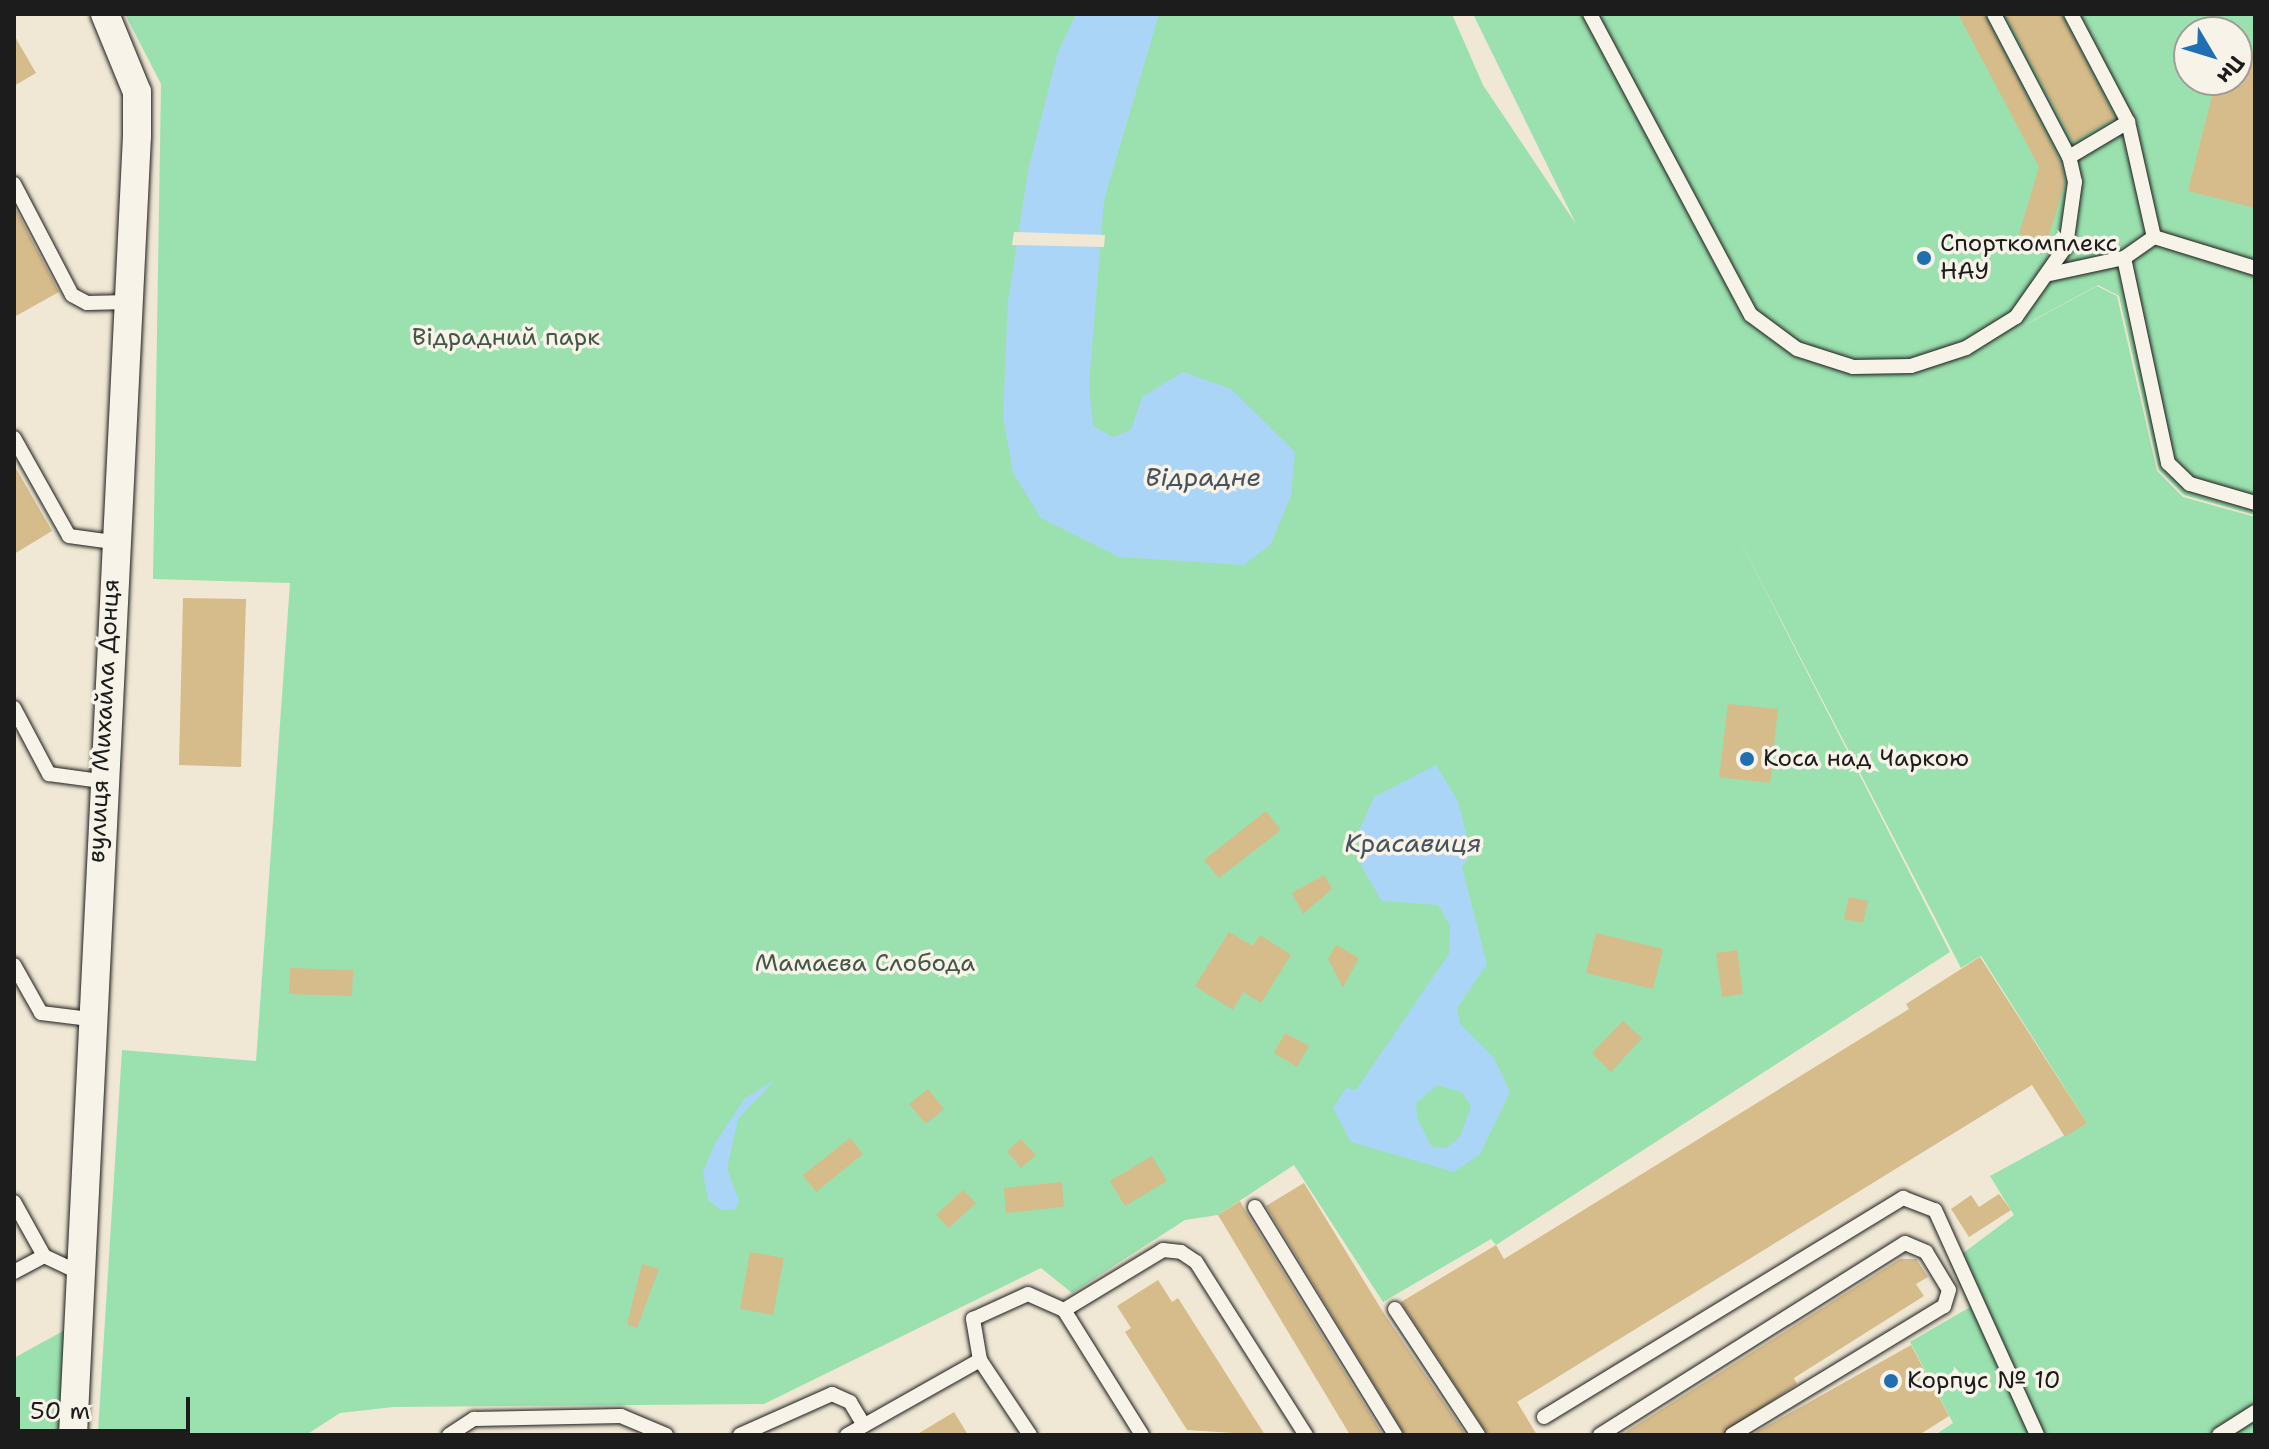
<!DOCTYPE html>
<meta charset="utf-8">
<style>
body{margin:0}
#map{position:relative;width:2269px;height:1449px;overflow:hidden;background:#f0e8d5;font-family:"Shantell Sans",sans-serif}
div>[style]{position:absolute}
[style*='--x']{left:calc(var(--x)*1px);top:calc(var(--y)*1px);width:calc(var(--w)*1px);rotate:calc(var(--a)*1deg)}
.green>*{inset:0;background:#9be1af}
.water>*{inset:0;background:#abd5f6}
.pier>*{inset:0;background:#f0e8d5}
.building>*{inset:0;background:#d6bb8b}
.roads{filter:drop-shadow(0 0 2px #1c1c1c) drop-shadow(0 0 2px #1c1c1c)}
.service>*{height:14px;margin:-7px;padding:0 7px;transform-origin:7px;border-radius:7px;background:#f7f3e8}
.minor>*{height:28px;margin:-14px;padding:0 14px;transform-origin:14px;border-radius:14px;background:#f7f3e8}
.dots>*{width:22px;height:22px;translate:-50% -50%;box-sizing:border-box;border:4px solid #f7f3e8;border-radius:50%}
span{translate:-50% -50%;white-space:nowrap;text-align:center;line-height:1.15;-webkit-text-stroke:7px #f7f3e8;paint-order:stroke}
.poi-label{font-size:24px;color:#1c1c1c}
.left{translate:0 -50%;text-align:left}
.park-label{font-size:24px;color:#425748}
.street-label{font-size:24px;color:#1c1c1c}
.water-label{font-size:26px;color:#47545d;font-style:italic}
.frame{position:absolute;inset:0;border:16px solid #1c1c1c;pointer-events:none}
.north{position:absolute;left:2173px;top:16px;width:80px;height:80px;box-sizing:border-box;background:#f7f3e8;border:2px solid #9f9d96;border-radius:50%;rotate:128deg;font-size:22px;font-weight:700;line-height:32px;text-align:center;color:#1c1c1c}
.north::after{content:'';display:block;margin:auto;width:28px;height:36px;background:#1f6fb2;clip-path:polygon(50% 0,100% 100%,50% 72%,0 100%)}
.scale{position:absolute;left:16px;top:1397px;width:174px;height:36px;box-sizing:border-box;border:4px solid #1c1c1c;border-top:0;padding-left:10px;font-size:24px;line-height:28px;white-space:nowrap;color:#1c1c1c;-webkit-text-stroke:6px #f7f3e8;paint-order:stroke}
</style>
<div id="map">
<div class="green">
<i style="clip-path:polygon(evenodd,125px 14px,1452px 14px,1483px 85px,1576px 224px,1473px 14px,2255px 14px,2255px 515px,2184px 495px,2159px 470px,2119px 296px,2098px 285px,1831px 430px,2097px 286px,2117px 296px,2157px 471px,2183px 497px,2255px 517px,2255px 1435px,1935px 1435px,1953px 1423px,1910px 1342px,1970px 1307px,1950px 1263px,2014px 1215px,1990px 1176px,2087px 1123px,1981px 956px,1961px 968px,1733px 527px,1950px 952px,1496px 1245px,1491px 1239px,1383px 1302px,1294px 1165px,1218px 1215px,1185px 1220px,1072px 1293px,1041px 1268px,764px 1404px,394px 1407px,340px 1413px,306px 1435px,98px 1431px,122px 1050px,256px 1061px,290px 583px,153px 579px,161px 84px,125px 14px,2189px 32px,2237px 32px,2237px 80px,2189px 80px,2189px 32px)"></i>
<i style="clip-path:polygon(74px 1325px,67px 1435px,14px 1435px,14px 1358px)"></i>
</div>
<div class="water">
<i style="clip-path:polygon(1076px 14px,1159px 14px,1104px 200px,1089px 385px,1093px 426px,1113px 437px,1131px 430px,1142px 397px,1183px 372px,1231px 389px,1295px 452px,1291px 495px,1271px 544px,1244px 565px,1119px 557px,1041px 518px,1013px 473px,1003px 417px,1008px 301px,1028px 171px,1058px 52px)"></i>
<i style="clip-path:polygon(evenodd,1436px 765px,1458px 801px,1471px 854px,1462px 867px,1487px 964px,1457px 1008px,1460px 1024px,1494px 1058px,1510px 1092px,1480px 1154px,1454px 1172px,1351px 1142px,1333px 1108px,1346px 1088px,1356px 1090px,1449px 954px,1450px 926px,1438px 905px,1382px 901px,1361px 866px,1359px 831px,1374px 797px,1436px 765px,1437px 1085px,1462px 1092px,1471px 1106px,1460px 1137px,1446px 1148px,1432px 1147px,1417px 1118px,1416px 1103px,1437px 1085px)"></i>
<i style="clip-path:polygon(774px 1081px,738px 1119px,727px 1169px,739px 1201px,735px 1210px,721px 1210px,708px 1200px,703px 1172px,715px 1143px,745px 1098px)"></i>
</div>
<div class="pier">
<i style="clip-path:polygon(1014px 232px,1105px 235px,1104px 247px,1012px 245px)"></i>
</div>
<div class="building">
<i style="clip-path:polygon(1958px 14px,1984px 14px,2060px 161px,2065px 182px,2047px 242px,2019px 234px,2039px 167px)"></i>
<i style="clip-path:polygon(2005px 14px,2061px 14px,2115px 118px,2073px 142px)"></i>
<i style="clip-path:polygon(14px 35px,36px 73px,14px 86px)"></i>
<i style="clip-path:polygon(2237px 47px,2255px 52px,2255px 208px,2188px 191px,2216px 80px,2237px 80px)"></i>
<i style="clip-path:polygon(14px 206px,59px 292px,14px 317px)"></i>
<i style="clip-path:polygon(14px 465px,52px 531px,14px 554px)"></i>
<i style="clip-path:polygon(183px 598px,246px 599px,241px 767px,179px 765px)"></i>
<i style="clip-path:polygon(1728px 704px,1778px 709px,1770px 783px,1719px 777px)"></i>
<i style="clip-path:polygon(1266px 811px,1281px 830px,1219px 878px,1204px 860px)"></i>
<i style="clip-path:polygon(1324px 875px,1332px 889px,1303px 914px,1292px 893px)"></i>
<i style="clip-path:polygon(1849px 897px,1868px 901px,1863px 923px,1844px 919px)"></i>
<i style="clip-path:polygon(1229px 932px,1253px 946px,1260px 935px,1291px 955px,1261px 1003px,1243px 992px,1233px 1010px,1195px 986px)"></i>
<i style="clip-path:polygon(1596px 933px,1663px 949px,1653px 989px,1586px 973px)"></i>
<i style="clip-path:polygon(1336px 945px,1359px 958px,1343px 988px,1328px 959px)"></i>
<i style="clip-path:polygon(1737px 950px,1743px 994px,1722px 997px,1716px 953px)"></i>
<i style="clip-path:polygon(1980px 957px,2087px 1123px,2065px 1137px,2032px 1085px,1517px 1402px,1537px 1435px,1488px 1435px,1401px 1302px,1496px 1245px,1504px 1259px,1909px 1009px,1906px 1004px)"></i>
<i style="clip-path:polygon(290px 968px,353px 970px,352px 996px,289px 994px)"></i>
<i style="clip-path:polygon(1623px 1021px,1642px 1038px,1611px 1072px,1592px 1053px)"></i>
<i style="clip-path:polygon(1285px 1033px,1309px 1046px,1297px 1067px,1274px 1053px)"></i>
<i style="clip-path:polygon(928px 1089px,944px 1109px,926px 1124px,909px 1104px)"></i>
<i style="clip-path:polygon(850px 1138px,863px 1154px,816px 1192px,803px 1175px)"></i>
<i style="clip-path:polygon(1021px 1139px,1036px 1155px,1021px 1168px,1007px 1151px)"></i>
<i style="clip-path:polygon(1152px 1156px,1167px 1181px,1125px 1206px,1110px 1181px)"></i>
<i style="clip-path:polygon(1062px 1182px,1064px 1207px,1006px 1213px,1004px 1188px)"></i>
<i style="clip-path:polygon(1304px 1183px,1383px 1312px,1466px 1435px,1405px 1435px,1266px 1206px)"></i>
<i style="clip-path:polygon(963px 1190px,976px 1203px,949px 1228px,936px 1215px)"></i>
<i style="clip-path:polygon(1999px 1194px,2011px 1210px,1969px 1237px,1951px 1209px,1971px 1195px,1979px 1207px)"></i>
<i style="clip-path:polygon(1240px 1201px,1246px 1212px,1383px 1435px,1350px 1435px,1218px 1215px)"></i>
<i style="clip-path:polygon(750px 1252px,784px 1258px,773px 1315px,740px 1309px)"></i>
<i style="clip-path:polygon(1900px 1259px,1916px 1259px,1928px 1277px,1916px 1284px,1924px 1296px,1794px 1378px,1797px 1384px,1722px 1435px,1621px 1435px)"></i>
<i style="clip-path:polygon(642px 1264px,659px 1269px,637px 1328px,627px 1325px)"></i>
<i style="clip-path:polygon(1158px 1280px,1172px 1302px,1178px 1298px,1265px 1435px,1187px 1430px,1125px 1332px,1131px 1328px,1117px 1306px)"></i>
<i style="clip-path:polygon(1911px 1345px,1949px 1416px,1919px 1435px,1751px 1435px)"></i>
<i style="clip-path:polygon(954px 1412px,968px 1435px,916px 1435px)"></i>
</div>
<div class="roads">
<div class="service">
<i style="--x:1590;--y:14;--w:341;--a:61.9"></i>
<i style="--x:1751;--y:315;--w:57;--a:36.5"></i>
<i style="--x:1797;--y:349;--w:59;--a:17.8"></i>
<i style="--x:1853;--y:367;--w:58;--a:-1"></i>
<i style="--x:1911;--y:366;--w:58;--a:-18.1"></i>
<i style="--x:1966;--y:348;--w:59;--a:-31.8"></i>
<i style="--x:2016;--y:317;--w:87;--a:-54.8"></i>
<i style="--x:2066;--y:246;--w:65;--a:-82"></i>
<i style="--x:2075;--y:182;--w:26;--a:-103"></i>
<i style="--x:2069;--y:157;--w:161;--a:-117.7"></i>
<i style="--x:2128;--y:122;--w:118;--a:77.3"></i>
<i style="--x:2069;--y:157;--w:69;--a:-30.7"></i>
<i style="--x:2128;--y:122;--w:122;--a:-117.8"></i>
<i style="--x:14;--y:184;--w:125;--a:62.4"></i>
<i style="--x:72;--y:295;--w:17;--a:28"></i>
<i style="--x:87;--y:303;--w:42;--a:-1.4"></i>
<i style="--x:2255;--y:268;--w:106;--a:-162.9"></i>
<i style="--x:2154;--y:237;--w:37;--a:145"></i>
<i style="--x:2124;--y:258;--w:210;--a:77.9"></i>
<i style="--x:2168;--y:463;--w:30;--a:44"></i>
<i style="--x:2190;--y:484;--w:68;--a:16.3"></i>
<i style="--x:2050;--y:274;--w:76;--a:-12.2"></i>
<i style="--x:14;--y:438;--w:112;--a:60.7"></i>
<i style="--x:69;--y:536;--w:44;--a:7.8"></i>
<i style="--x:14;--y:708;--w:75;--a:62.1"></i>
<i style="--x:49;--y:774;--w:51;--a:7.8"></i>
<i style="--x:14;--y:965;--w:55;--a:60.6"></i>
<i style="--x:41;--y:1013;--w:49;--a:7"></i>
<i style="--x:14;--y:1202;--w:62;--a:60.9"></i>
<i style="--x:44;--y:1256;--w:42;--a:25.3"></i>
<i style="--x:1255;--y:1207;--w:268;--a:58.4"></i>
<i style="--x:14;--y:1272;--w:34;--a:-28"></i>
<i style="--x:1395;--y:1309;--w:151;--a:56.6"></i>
<i style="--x:1064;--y:1310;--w:116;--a:-31.2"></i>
<i style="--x:1163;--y:1250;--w:18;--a:6"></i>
<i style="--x:1181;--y:1252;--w:18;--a:34"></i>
<i style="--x:1196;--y:1262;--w:205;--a:57.6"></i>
<i style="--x:1544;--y:1417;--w:421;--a:-31.4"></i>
<i style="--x:1903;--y:1198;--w:34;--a:21"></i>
<i style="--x:1935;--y:1210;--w:247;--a:65.6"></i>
<i style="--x:449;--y:1435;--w:30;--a:-33"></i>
<i style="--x:474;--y:1419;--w:147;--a:-1.2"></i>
<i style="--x:621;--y:1416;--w:49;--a:22.9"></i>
<i style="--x:740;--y:1435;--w:101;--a:-24"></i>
<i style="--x:832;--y:1394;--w:20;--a:24"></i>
<i style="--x:850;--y:1402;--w:27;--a:59"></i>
<i style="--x:847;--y:1435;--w:153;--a:-29.4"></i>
<i style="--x:1030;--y:1435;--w:90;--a:-123.7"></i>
<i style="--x:980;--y:1360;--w:42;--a:-99.7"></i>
<i style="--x:973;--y:1319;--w:60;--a:-24.4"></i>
<i style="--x:1028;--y:1294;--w:39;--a:24"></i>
<i style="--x:1064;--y:1310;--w:147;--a:58"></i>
<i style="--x:1600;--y:1435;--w:360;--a:-32.2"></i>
<i style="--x:1905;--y:1243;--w:23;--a:23"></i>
<i style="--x:1926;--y:1252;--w:44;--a:58.8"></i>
<i style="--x:1949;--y:1290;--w:17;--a:107"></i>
<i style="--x:1944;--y:1306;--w:248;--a:148.7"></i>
<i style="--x:2219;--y:1435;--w:43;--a:-32.6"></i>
</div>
<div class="minor">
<i style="--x:73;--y:1435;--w:1301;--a:-87.18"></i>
<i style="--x:137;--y:136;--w:44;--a:-90"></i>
<i style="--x:137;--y:92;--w:84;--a:-112.3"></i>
</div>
</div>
<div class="dots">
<i style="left:1924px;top:258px;background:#1f6fb2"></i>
<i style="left:1747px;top:759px;background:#1f6fb2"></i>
<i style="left:1891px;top:1381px;background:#1f6fb2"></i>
</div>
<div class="poi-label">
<span class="left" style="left:1940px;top:258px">Спорткомплекс<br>НАУ</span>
<span class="left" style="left:1763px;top:759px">Коса над Чаркою</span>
<span class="left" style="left:1907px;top:1381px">Корпус № 10</span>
</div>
<div class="park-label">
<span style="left:506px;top:338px">Відрадний парк</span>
<span style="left:865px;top:964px">Мамаєва Слобода</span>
</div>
<div class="street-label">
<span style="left:104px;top:721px;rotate:-87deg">вулиця Михайла Донця</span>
</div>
<div class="water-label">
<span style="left:1203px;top:477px">Відрадне</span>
<span style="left:1413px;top:843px">Красавиця</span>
</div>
<div class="frame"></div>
<div class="north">Пн</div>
<div class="scale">50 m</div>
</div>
